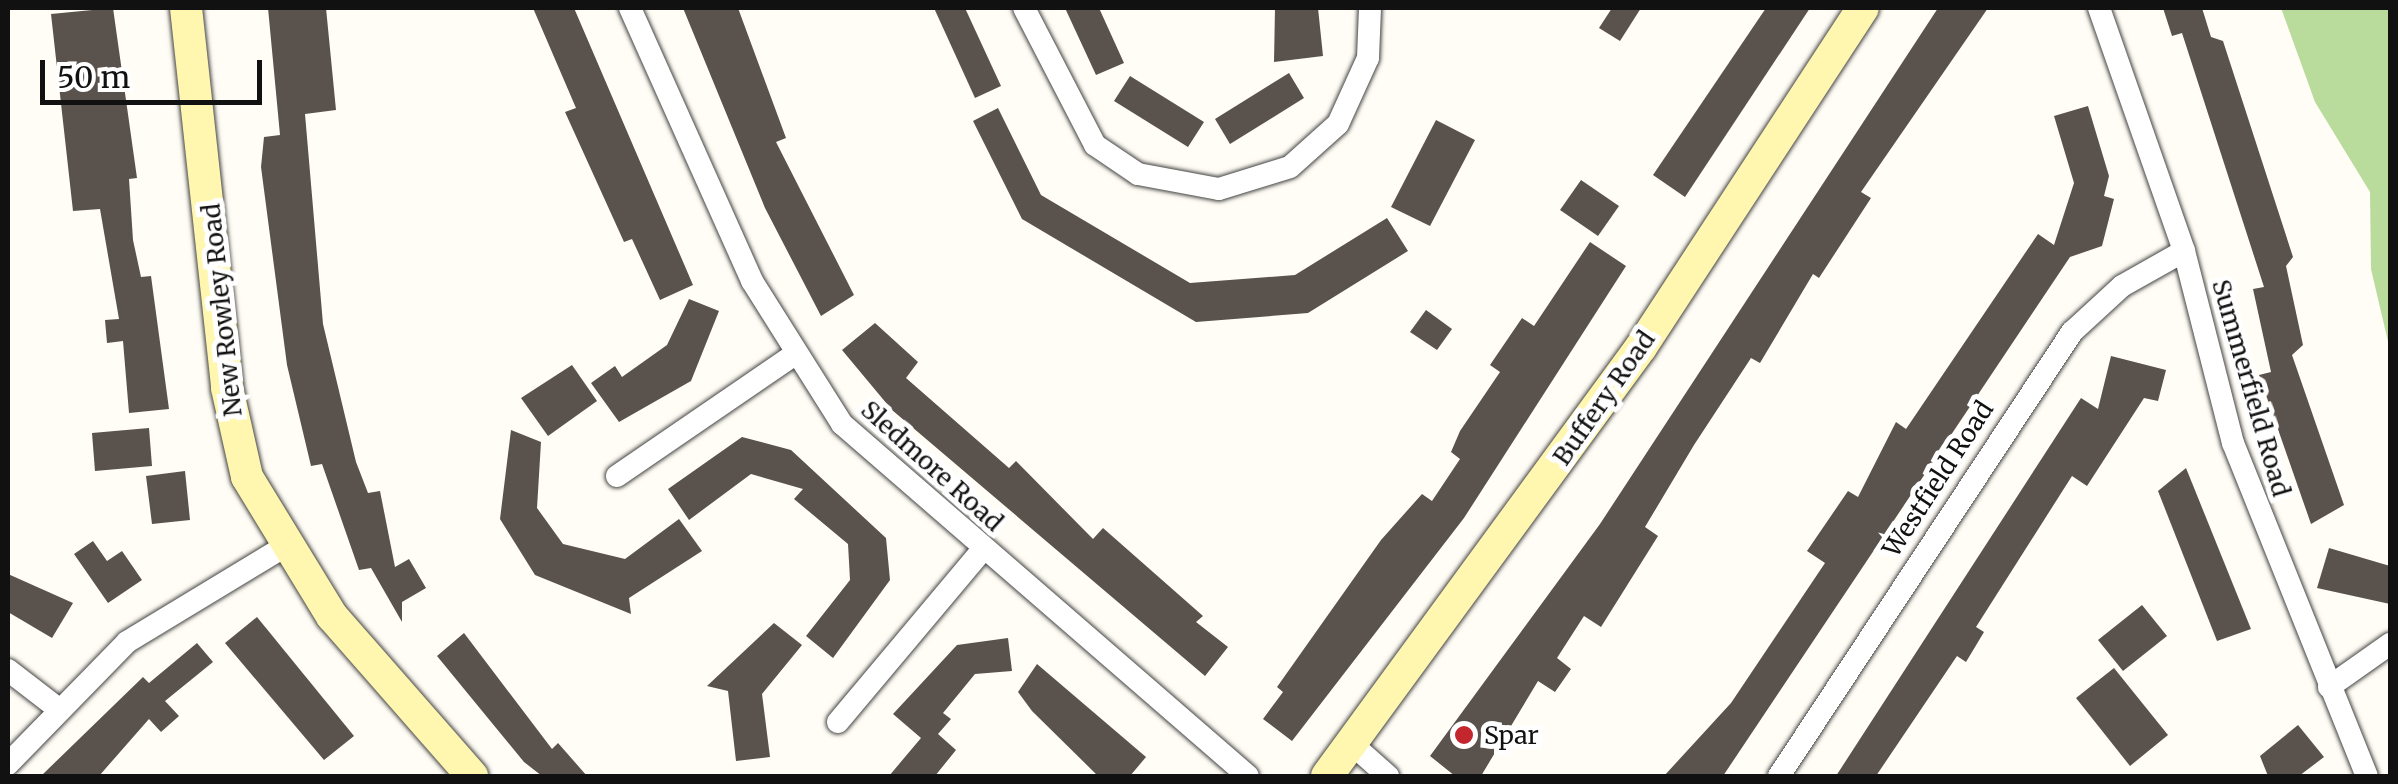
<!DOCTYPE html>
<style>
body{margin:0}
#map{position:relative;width:2398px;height:784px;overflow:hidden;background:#fffdf5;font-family:Merriweather,serif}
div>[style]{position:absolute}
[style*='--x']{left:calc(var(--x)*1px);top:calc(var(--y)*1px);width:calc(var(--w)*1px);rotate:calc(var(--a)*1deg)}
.forest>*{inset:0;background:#b9dc9c}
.building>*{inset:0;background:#5a524d}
.roads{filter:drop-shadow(0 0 2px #444) drop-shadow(0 0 2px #444)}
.street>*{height:22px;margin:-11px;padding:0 11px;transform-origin:11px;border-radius:11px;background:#fff}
.secondary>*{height:32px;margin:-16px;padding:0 16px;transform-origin:16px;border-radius:16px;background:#fff6b0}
.dots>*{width:28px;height:28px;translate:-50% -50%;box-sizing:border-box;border:5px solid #fff;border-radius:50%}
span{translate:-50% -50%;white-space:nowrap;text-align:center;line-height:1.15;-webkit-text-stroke:10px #fff;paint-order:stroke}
.street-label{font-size:25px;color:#111}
.poi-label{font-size:25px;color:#111}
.left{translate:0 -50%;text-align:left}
.frame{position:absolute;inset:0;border:10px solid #111;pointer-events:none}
.scale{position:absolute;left:40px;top:60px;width:222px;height:45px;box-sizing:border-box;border:5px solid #111;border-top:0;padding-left:12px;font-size:30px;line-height:35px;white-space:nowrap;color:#111;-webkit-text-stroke:8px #fff;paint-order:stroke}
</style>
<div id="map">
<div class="forest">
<i style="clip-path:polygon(2281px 8px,2390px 8px,2390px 350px,2371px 269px,2370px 192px,2315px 102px)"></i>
</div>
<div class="building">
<i style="clip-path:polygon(113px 8px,137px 178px,129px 179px,133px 240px,141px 277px,151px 276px,169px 409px,129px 413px,123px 341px,107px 343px,105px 320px,119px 319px,100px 209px,73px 211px,51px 14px)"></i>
<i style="clip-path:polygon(268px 8px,326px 8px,336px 110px,305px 114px,323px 324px,356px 462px,368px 493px,380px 491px,395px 567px,409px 559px,426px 588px,402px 602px,402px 622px,371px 568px,359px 570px,322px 464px,311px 466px,287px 365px,261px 167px,264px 137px,280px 135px)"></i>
<i style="clip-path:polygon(533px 8px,574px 8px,693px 285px,660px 300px,632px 239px,624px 242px,565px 112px,576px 108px)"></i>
<i style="clip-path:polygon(683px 8px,738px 8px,786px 138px,776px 142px,854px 295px,821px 316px,765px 208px)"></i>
<i style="clip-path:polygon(934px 8px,965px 8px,1001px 86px,975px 98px)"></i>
<i style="clip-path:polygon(1065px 8px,1099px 8px,1124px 63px,1096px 75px)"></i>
<i style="clip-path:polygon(1275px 8px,1318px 8px,1323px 56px,1274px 62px)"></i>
<i style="clip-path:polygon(1612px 8px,1641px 8px,1620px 41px,1599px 28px)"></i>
<i style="clip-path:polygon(1766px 8px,1810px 8px,1685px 197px,1653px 175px)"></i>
<i style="clip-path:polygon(1938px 8px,1988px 8px,1861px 192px,1871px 198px,1819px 278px,1813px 274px,1760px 363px,1751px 358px,1694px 445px,1645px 527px,1658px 536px,1601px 627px,1584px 616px,1557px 658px,1571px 669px,1555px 692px,1538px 681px,1481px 776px,1455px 776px,1430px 756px,1600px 524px)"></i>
<i style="clip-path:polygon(2163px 8px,2202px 8px,2211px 37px,2223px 41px,2293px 257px,2286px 266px,2303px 345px,2292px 355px,2344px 505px,2311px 524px,2259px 375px,2271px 372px,2253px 289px,2264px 287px,2182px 33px,2172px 36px)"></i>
<i style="clip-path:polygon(1289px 73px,1304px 98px,1230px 144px,1215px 119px)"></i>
<i style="clip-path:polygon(1130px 76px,1204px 122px,1188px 147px,1114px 101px)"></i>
<i style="clip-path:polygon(2088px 106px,2109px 176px,2104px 196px,2114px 199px,2102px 246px,2070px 257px,1723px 776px,1664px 776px,1731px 703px,1825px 563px,1807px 551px,1848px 491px,1858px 497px,1896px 422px,1906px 429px,2038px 234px,2054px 245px,2074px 183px,2054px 116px)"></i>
<i style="clip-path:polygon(998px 108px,1041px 195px,1190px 283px,1295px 275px,1387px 218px,1408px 251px,1308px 313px,1196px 322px,1022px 219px,973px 121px)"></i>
<i style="clip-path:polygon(1436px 120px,1475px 140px,1430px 226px,1391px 207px)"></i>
<i style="clip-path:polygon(1581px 180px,1619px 206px,1598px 236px,1560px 210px)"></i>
<i style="clip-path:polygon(1590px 242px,1626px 266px,1464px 518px,1292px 741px,1263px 719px,1283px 692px,1277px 687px,1381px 540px,1422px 494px,1432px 501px,1460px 459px,1451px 452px,1460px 431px,1500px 372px,1490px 365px,1522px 318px,1534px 326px)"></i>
<i style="clip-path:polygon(689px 299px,719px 311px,691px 381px,619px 422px,591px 383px,615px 366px,622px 377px,667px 345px)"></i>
<i style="clip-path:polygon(1426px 310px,1452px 329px,1437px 350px,1410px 332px)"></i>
<i style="clip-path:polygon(875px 323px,918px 362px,906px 378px,1009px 468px,1016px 461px,1093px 539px,1103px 528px,1203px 616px,1196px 622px,1228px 647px,1205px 676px,892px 410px,842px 350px)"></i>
<i style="clip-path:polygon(2111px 356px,2166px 370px,2158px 401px,2144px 398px,2087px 486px,2072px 476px,1976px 627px,1984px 632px,1966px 662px,1957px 656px,1876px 776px,1836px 776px,2081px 398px,2098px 409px)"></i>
<i style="clip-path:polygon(572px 365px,597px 401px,548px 436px,521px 398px)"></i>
<i style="clip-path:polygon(149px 428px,152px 466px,95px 471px,92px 433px)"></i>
<i style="clip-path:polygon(511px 430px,541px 442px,537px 508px,563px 544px,625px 559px,679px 519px,702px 551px,629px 598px,631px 614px,535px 575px,500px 519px)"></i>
<i style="clip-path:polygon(742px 437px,791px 450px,886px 538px,890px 580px,833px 658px,806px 636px,850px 580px,848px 544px,794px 499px,803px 489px,751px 474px,689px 520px,668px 489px)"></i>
<i style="clip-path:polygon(2186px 468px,2251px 629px,2217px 641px,2158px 491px)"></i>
<i style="clip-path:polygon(185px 471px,190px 520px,152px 524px,146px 476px)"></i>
<i style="clip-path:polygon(93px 541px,107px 561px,122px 551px,142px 580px,108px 603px,74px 554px)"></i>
<i style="clip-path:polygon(2329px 548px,2390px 566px,2390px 604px,2317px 588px)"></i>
<i style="clip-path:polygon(8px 574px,73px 603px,52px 638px,8px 612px)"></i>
<i style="clip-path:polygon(2142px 605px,2167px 636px,2123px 671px,2098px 640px)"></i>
<i style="clip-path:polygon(257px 617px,354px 736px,324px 760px,225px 643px)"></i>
<i style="clip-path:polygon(774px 623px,802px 645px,762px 694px,770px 757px,736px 761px,728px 691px,707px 686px)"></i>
<i style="clip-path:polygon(464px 633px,552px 749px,558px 743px,587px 776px,542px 776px,524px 762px,437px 656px)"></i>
<i style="clip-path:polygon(1008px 638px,1012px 671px,975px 674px,943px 713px,951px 719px,938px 734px,956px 750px,935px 776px,889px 776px,921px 738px,893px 714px,957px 645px)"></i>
<i style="clip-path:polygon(197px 643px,213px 662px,165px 701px,179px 716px,161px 732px,149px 719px,99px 776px,41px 776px,143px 677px,149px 683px)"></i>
<i style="clip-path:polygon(1037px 664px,1146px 757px,1130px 776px,1098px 776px,1032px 711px,1018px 692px)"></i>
<i style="clip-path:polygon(2114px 668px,2168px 735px,2130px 766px,2076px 698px)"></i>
<i style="clip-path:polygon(2298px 725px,2324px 757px,2299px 776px,2268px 776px,2260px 756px)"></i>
</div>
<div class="roads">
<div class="street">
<i style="--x:630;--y:8;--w:299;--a:65.9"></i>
<i style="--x:752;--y:281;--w:169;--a:57.8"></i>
<i style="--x:842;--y:424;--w:537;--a:40.93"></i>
<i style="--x:1024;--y:8;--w:154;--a:62.6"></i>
<i style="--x:1095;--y:145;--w:52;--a:34"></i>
<i style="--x:1138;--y:174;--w:82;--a:10.5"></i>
<i style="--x:1219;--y:189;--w:74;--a:-17.2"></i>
<i style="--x:1290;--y:167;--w:64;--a:-41.9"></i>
<i style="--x:1338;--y:124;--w:72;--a:-65.6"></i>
<i style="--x:1368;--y:58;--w:50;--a:-87.7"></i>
<i style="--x:2099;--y:8;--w:257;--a:70.7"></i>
<i style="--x:2184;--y:251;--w:198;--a:75.7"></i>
<i style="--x:2233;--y:443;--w:359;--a:68.1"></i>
<i style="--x:617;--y:476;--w:216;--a:-34.4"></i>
<i style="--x:8;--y:670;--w:61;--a:37.6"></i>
<i style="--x:2329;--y:687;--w:75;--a:-35.2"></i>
<i style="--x:838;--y:722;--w:226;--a:-50"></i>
<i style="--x:1353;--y:745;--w:47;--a:41.5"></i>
<i style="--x:8;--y:764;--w:170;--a:-45.7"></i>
<i style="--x:127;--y:642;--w:187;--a:-31.2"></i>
<i style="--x:1779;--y:776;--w:532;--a:-56.58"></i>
<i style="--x:2072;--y:332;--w:68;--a:-42.6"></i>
<i style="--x:2122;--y:286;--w:71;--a:-29.4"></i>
</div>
<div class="secondary">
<i style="--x:186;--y:8;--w:382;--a:83.8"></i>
<i style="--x:227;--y:388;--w:91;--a:77.3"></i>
<i style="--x:247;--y:477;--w:163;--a:58.6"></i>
<i style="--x:332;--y:616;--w:213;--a:48.8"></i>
<i style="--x:1327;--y:776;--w:532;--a:-53.8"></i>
<i style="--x:1641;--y:347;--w:405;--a:-56.8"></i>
</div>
</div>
<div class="dots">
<i style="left:1464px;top:735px;background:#c4262e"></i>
</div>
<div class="street-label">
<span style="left:222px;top:310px;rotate:-96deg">New Rowley Road</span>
<span style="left:2251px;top:388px;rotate:74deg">Summerfield Road</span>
<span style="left:1604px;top:398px;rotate:-55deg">Buffery Road</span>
<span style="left:932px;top:466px;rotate:42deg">Sledmore Road</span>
<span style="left:1938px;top:479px;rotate:-57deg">Westfield Road</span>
</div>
<div class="poi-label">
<span class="left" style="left:1484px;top:735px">Spar</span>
</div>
<div class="frame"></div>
<div class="scale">50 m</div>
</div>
